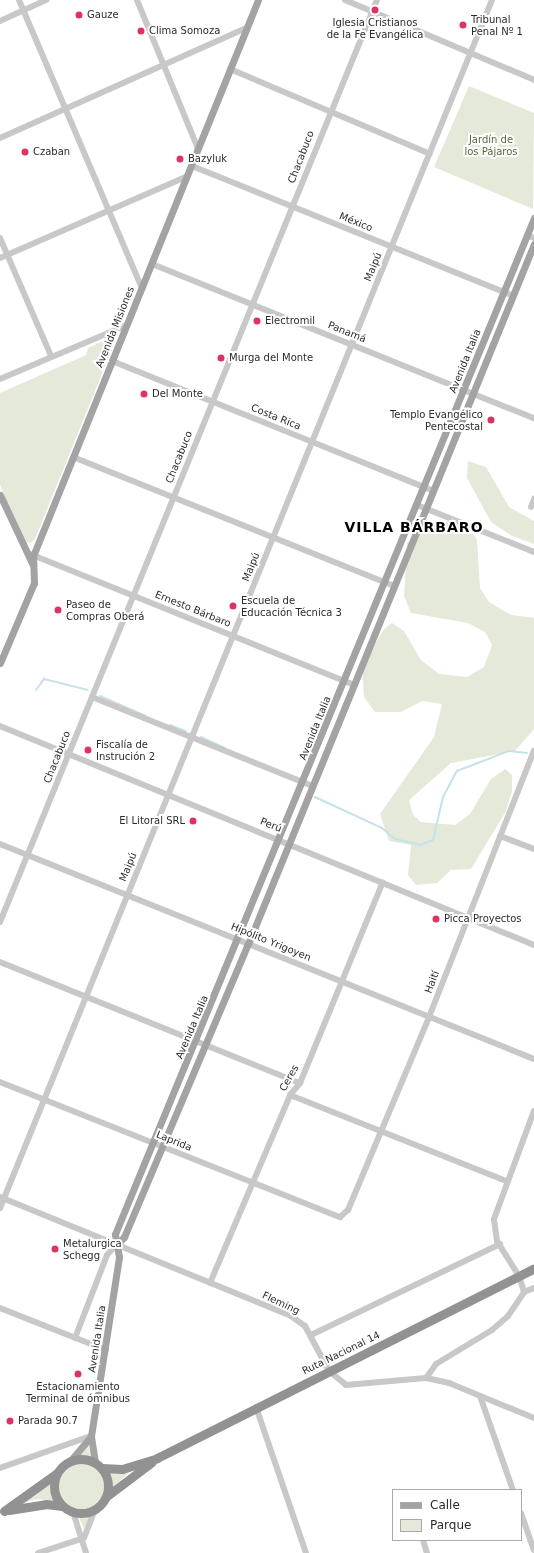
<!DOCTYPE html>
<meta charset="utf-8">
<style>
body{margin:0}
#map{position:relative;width:534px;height:1553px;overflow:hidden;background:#fff;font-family:"DejaVu Sans",sans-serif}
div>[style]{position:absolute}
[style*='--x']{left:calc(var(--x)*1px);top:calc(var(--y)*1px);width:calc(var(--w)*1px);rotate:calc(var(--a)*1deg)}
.green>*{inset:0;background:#e5e9d9}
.round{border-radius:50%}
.stream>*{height:2px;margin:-1px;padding:0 1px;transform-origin:1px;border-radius:1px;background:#c5e2e9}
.minor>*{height:6px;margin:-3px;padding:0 3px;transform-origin:3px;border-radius:3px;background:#c8c8c8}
.major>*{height:7px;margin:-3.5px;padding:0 3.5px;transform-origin:3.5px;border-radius:3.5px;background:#a3a3a3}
.highway>*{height:9px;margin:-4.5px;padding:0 4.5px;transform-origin:4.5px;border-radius:4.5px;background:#929292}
.highway>.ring{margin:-4.5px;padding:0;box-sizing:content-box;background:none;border:9px solid #929292;border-radius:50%}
.dots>*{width:11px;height:11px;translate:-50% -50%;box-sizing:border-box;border:2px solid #fff;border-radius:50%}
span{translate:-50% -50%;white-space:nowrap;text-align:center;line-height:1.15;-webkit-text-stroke:4px #fff;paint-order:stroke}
.poi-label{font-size:10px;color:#2b2b2b}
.left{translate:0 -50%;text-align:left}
.right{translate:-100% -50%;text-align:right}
.park-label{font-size:10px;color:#57653b}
.street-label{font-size:10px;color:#2b2b2b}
.district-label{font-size:14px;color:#000;font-weight:700;letter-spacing:1px}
.legend{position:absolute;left:392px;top:1489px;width:130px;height:52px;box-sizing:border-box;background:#fff;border:1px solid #aaa;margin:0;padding:5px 7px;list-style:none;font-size:12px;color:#2b2b2b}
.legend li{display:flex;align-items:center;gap:8px;height:20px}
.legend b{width:20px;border:1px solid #aaa}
</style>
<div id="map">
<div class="green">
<i style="clip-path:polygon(469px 86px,534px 113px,533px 209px,434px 167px)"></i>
<i style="clip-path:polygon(107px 339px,114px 344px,35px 539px,30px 543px,23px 541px,0 485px,0 393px,86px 355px,88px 348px)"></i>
<i style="clip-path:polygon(468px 461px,486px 467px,509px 507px,534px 521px,534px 544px,512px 536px,491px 522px,467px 478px)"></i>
<i style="clip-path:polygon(452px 520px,468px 526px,477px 540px,480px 588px,489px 602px,511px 615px,534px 618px,534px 729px,515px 751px,451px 763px,409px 800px,413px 815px,421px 822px,455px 825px,470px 814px,491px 779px,505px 769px,512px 775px,512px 791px,506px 811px,471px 869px,451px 870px,437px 883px,416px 885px,408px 875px,411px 845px,389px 841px,380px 814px,434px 737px,442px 704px,422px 701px,401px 712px,375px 712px,364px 697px,362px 667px,384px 629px,392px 623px,404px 631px,421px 660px,439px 674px,467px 677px,484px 667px,492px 645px,485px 632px,468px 623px,411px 613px,404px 596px,407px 543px,421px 530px)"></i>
<i style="clip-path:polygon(88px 1445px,91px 1457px,79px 1456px)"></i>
<i class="round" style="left:58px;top:1463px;width:46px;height:46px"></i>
<i style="clip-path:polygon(133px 1469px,111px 1489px,108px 1471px)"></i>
<i style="clip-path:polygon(50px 1481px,54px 1501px,36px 1499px,16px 1505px)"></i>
<i style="clip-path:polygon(78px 1515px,90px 1515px,84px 1529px)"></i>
</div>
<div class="stream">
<i style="--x:36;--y:690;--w:14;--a:-54"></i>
<i style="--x:44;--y:679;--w:45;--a:14"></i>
<i style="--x:100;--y:696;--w:50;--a:23.5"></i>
<i style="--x:170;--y:725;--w:17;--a:21"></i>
<i style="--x:201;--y:737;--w:26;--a:25"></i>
<i style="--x:315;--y:797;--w:74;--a:24.8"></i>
<i style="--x:382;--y:828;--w:17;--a:40"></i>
<i style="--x:395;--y:839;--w:26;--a:13"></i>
<i style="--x:420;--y:845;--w:14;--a:-21"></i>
<i style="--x:433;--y:840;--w:44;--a:-76.9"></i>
<i style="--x:443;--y:797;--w:30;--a:-62"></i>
<i style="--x:457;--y:771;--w:56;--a:-21"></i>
<i style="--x:509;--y:751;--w:18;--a:6"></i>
</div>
<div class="minor">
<i style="--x:19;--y:0;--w:314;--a:66.9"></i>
<i style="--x:137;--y:0;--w:161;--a:67.7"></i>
<i style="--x:345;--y:0;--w:205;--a:22.9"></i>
<i style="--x:0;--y:21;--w:51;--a:-24.5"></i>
<i style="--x:230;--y:69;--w:217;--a:23"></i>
<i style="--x:0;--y:138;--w:269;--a:-24.1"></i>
<i style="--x:192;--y:166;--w:346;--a:22"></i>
<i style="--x:527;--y:235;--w:8;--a:23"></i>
<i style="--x:0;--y:238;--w:129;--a:66.6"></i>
<i style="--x:0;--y:258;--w:205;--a:-23.6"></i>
<i style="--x:152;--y:264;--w:412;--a:22"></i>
<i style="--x:112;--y:361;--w:346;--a:22"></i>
<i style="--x:0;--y:379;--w:138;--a:-23"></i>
<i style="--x:73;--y:457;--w:346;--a:21.9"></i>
<i style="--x:417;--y:505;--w:126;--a:21.9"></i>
<i style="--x:531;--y:507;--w:9;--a:-69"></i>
<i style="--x:30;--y:554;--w:349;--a:22"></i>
<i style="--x:92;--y:697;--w:237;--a:22"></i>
<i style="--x:0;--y:726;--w:577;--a:22.3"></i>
<i style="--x:500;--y:836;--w:36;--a:21"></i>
<i style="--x:0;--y:844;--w:576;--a:21.93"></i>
<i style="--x:0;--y:922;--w:996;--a:-67.76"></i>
<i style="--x:0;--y:962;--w:323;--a:22"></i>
<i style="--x:0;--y:1082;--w:366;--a:21.7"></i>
<i style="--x:340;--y:1217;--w:11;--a:-41"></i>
<i style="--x:348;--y:1210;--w:209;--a:-67.2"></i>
<i style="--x:429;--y:1017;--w:286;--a:-68.5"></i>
<i style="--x:290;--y:1095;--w:232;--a:21.7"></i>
<i style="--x:0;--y:1197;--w:314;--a:22.2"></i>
<i style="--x:291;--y:1316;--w:17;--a:36"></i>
<i style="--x:305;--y:1326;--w:51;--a:61.9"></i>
<i style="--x:329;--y:1371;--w:22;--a:39"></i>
<i style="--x:346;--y:1385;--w:80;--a:-5"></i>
<i style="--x:426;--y:1378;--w:24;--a:12"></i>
<i style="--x:449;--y:1383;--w:92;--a:22.4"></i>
<i style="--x:0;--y:1208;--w:1304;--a:-67.84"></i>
<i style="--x:210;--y:1283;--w:204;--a:-66.9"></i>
<i style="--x:290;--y:1095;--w:16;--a:-50"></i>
<i style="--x:300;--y:1083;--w:217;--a:-67.6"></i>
<i style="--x:524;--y:1292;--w:17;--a:-107"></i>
<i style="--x:519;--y:1276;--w:41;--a:-122.2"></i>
<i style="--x:497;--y:1241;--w:22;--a:-98"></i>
<i style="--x:494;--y:1219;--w:115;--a:-69.7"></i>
<i style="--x:0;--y:1308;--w:114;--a:21.6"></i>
<i style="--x:311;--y:1335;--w:210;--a:-25.7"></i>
<i style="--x:75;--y:1338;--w:89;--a:-68.9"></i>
<i style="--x:107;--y:1255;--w:15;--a:-48"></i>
<i style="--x:426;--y:1378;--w:17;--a:-54"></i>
<i style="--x:436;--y:1364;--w:66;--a:-31.3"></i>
<i style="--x:492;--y:1330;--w:21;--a:-41"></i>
<i style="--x:508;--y:1316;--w:29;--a:-56"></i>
<i style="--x:524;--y:1292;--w:11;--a:-22"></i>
<i style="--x:480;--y:1396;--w:100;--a:70.7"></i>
<i style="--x:256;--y:1407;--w:154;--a:71.1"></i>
<i style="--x:0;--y:1468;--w:96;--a:-19.4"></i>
<i style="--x:73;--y:1512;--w:43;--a:72.4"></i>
<i style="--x:521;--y:1513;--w:39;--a:71"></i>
<i style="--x:84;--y:1538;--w:30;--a:-69"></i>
<i style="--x:423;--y:1540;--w:14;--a:73"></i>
<i style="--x:38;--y:1553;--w:48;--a:-18.1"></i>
</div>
<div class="major">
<i style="--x:0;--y:495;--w:77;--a:64.8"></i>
<i style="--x:0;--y:663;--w:87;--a:-67"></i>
<i style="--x:34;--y:583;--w:27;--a:-92"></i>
<i style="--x:33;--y:556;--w:600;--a:-67.97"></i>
<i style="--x:117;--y:1244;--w:10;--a:-45"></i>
<i style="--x:124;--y:1237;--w:318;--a:-67.1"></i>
<i style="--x:248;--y:944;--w:756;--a:-67.78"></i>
<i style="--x:71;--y:1460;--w:31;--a:-50"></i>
<i style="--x:95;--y:1462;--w:26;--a:-99"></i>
<i style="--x:91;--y:1436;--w:181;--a:-81.1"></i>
<i style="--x:119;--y:1257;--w:23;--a:-100"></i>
<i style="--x:115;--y:1234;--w:1099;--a:-67.59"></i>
</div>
<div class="highway">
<i class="ring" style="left:54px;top:1459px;width:45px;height:45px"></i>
<i style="--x:102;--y:1468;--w:20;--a:3"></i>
<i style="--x:122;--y:1469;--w:37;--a:-17"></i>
<i style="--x:157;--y:1458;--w:422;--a:-26.7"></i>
<i style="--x:107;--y:1496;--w:56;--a:-37.1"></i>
<i style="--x:9;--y:1510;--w:37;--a:-9"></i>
<i style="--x:46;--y:1504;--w:16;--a:7"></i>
<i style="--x:4;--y:1511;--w:65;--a:-35.6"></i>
</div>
<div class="dots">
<i style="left:375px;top:10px;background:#dd3360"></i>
<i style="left:79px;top:15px;background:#dd3360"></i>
<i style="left:463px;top:25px;background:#dd3360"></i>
<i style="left:141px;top:31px;background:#dd3360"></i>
<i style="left:25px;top:152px;background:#dd3360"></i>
<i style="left:180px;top:159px;background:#dd3360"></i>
<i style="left:257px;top:321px;background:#dd3360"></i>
<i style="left:221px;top:358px;background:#dd3360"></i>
<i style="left:144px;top:394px;background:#dd3360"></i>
<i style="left:491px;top:420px;background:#dd3360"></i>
<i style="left:233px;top:606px;background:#dd3360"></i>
<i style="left:58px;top:610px;background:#dd3360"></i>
<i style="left:88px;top:750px;background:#dd3360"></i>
<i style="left:193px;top:821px;background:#dd3360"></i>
<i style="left:436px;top:919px;background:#dd3360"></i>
<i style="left:55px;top:1249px;background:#dd3360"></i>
<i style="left:78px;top:1374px;background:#dd3360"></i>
<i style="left:10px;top:1421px;background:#dd3360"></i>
</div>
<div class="poi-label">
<span class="left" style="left:87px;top:15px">Gauze</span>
<span class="left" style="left:471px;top:25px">Tribunal<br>Penal Nº 1</span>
<span style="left:375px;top:28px">Iglesia Cristianos<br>de la Fe Evangélica</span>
<span class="left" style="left:149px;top:31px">Clima Somoza</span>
<span class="left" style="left:33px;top:152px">Czaban</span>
<span class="left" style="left:188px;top:159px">Bazyluk</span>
<span class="left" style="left:265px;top:321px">Electromil</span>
<span class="left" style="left:229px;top:358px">Murga del Monte</span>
<span class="left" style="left:152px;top:394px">Del Monte</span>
<span class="right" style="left:483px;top:420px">Templo Evangélico<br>Pentecostal</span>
<span class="left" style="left:241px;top:606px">Escuela de<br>Educación Técnica 3</span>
<span class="left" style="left:66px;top:610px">Paseo de<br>Compras Oberá</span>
<span class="left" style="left:96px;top:750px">Fiscalía de<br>Instrución 2</span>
<span class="right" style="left:185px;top:821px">El Litoral SRL</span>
<span class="left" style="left:444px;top:919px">Picca Proyectos</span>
<span class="left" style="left:63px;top:1249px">Metalurgica<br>Schegg</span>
<span style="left:78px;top:1392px">Estacionamiento<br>Terminal de ómnibus</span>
<span class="left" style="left:18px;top:1421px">Parada 90.7</span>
</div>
<div class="park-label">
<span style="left:491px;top:145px">Jardín de<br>los Pájaros</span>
</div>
<div class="street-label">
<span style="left:301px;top:157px;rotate:-69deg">Chacabuco</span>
<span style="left:356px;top:222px;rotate:22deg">México</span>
<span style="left:373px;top:267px;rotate:-68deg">Maipú</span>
<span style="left:115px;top:327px;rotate:-68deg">Avenida Misiones</span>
<span style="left:347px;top:332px;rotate:22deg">Panamá</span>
<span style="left:465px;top:361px;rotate:-68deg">Avenida Italia</span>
<span style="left:276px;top:417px;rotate:22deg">Costa Rica</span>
<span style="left:179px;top:457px;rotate:-68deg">Chacabuco</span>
<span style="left:251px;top:567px;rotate:-68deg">Maipú</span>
<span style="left:193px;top:609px;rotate:22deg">Ernesto Bárbaro</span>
<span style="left:315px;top:728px;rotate:-68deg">Avenida Italia</span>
<span style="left:57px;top:757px;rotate:-68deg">Chacabuco</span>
<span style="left:271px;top:825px;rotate:22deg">Perú</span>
<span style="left:128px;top:867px;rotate:-68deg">Maipú</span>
<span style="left:271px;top:942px;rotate:22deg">Hipólito Yrigoyen</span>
<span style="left:432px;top:982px;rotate:-69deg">Haití</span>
<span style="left:192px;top:1027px;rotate:-67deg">Avenida Italia</span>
<span style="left:289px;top:1078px;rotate:-61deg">Ceres</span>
<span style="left:174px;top:1141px;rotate:22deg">Laprida</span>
<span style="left:281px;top:1303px;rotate:25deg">Fleming</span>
<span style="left:97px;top:1339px;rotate:-81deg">Avenida Italia</span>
<span style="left:341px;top:1353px;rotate:-26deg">Ruta Nacional 14</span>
</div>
<div class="district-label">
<span style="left:414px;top:527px">VILLA BÁRBARO</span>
</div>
<ul class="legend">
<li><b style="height:5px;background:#a3a3a3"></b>Calle</li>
<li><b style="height:11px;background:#e5e9d9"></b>Parque</li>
</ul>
</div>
